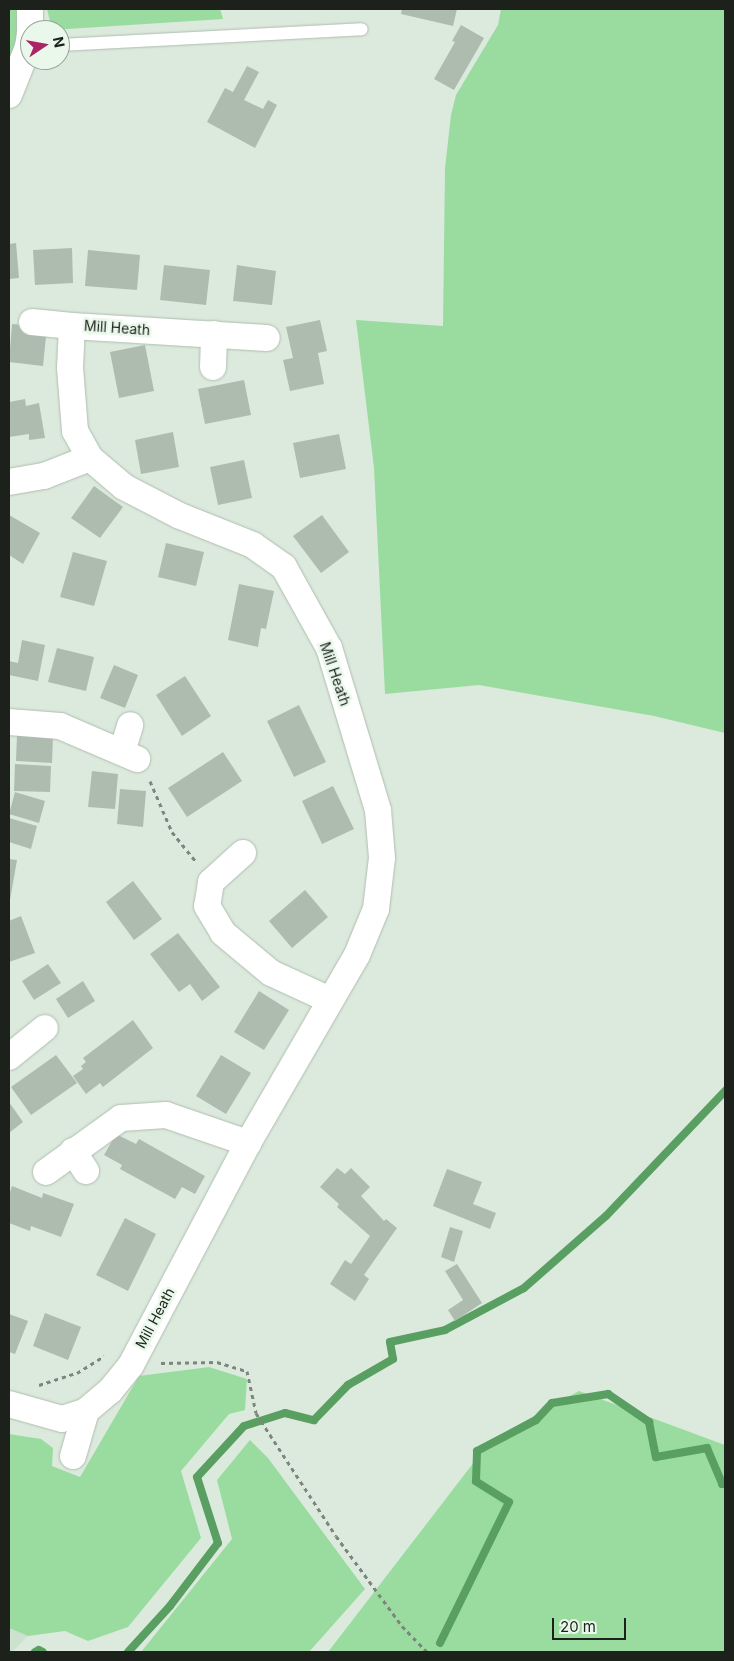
<!DOCTYPE html>
<style>
body{margin:0}
#map{position:relative;width:734px;height:1661px;overflow:hidden;background:#dceadd;font-family:Inter,sans-serif}
div>[style]{position:absolute}
[style*='--x']{left:calc(var(--x)*1px);top:calc(var(--y)*1px);width:calc(var(--w)*1px);rotate:calc(var(--a)*1deg)}
.built>*{inset:0;background:#cde1ce}
.green>*{inset:0;background:#9adca0}
.stream>*{height:8px;margin:-4px;padding:0 4px;transform-origin:4px;border-radius:4px;background:#599f62}
.building>*{inset:0;background:#aebcaf}
.path>*{height:3px;margin-top:-1.5px;transform-origin:0;background:repeating-linear-gradient(90deg,#7d867d 0 4px,transparent 0 8px)}
.roads{filter:drop-shadow(0 0 1px #afbdb0) drop-shadow(0 0 1px #afbdb0)}
.lane>*{height:12px;margin:-6px;padding:0 6px;transform-origin:6px;border-radius:6px;background:#fff}
.street>*{height:26px;margin:-13px;padding:0 13px;transform-origin:13px;border-radius:13px;background:#fff}
span{translate:-50% -50%;white-space:nowrap;text-align:center;line-height:1.15;-webkit-text-stroke:5px #e9f8ea;paint-order:stroke}
.street-label{font-size:14px;color:#1c211c}
.frame{position:absolute;inset:0;border:10px solid #1c211c;pointer-events:none}
.north{position:absolute;left:20px;top:20px;width:50px;height:50px;box-sizing:border-box;background:#e9f8ea;border:1px solid #97a298;border-radius:50%;rotate:78deg;font-size:14px;font-weight:700;line-height:20px;text-align:center;color:#1c211c}
.north::after{content:'';display:block;margin:auto;width:18px;height:22px;background:#ad2466;clip-path:polygon(50% 0,100% 100%,50% 72%,0 100%)}
.scale{position:absolute;left:552px;top:1618px;width:74px;height:22px;box-sizing:border-box;border:2px solid #1c211c;border-top:0;padding-left:6px;font-size:15px;line-height:18px;white-space:nowrap;color:#1c211c;-webkit-text-stroke:4px #e9f8ea;paint-order:stroke}
</style>
<div id="map">
<div class="built">
<i style="clip-path:polygon(9px 1628px,28px 1636px,12px 1652px,9px 1652px)"></i>
</div>
<div class="green">
<i style="clip-path:polygon(9px 9px,30px 9px,9px 95px)"></i>
<i style="clip-path:polygon(47px 9px,220px 9px,223px 19px,52px 30px)"></i>
<i style="clip-path:polygon(501px 9px,725px 9px,725px 733px,654px 716px,479px 685px,385px 694px,374px 468px,356px 320px,443px 326px,445px 168px,451px 115px,456px 95px,498px 25px)"></i>
<i style="clip-path:polygon(209px 1367px,247px 1379px,245px 1410px,229px 1414px,181px 1471px,201px 1538px,128px 1627px,88px 1641px,65px 1631px,28px 1636px,9px 1628px,9px 1434px,41px 1439px,53px 1448px,52px 1466px,80px 1477px,139px 1376px)"></i>
<i style="clip-path:polygon(579px 1391px,725px 1445px,725px 1652px,328px 1652px,491px 1440px)"></i>
<i style="clip-path:polygon(250px 1440px,268px 1458px,365px 1589px,309px 1652px,141px 1652px,232px 1539px,217px 1480px)"></i>
</div>
<div class="stream">
<i style="--x:440;--y:1643;--w:157;--a:-63.9"></i>
<i style="--x:509;--y:1502;--w:39;--a:-148"></i>
<i style="--x:476;--y:1481;--w:30;--a:-88"></i>
<i style="--x:477;--y:1451;--w:67;--a:-27.7"></i>
<i style="--x:536;--y:1420;--w:23;--a:-47"></i>
<i style="--x:552;--y:1403;--w:57;--a:-9.1"></i>
<i style="--x:608;--y:1394;--w:50;--a:34.3"></i>
<i style="--x:649;--y:1422;--w:36;--a:79"></i>
<i style="--x:656;--y:1457;--w:52;--a:-10"></i>
<i style="--x:707;--y:1448;--w:39;--a:67"></i>
<i style="--x:722;--y:1484;--w:3;--a:0"></i>
<i style="--x:35;--y:1652;--w:4;--a:-27"></i>
<i style="--x:39;--y:1650;--w:4;--a:27"></i>
<i style="--x:128;--y:1652;--w:62;--a:-47.6"></i>
<i style="--x:170;--y:1606;--w:79;--a:-52.7"></i>
<i style="--x:218;--y:1543;--w:69;--a:-107.7"></i>
<i style="--x:197;--y:1477;--w:69;--a:-47.3"></i>
<i style="--x:244;--y:1426;--w:43;--a:-17.6"></i>
<i style="--x:285;--y:1413;--w:30;--a:14"></i>
<i style="--x:314;--y:1420;--w:49;--a:-45.8"></i>
<i style="--x:348;--y:1385;--w:52;--a:-30"></i>
<i style="--x:393;--y:1359;--w:17;--a:-100"></i>
<i style="--x:390;--y:1342;--w:56;--a:-12.3"></i>
<i style="--x:445;--y:1330;--w:89;--a:-28"></i>
<i style="--x:524;--y:1288;--w:109;--a:-41.3"></i>
<i style="--x:606;--y:1216;--w:173;--a:-46.4"></i>
</div>
<div class="building">
<i style="clip-path:polygon(402px 9px,457px 9px,453px 26px,401px 14px)"></i>
<i style="clip-path:polygon(461px 25px,484px 38px,454px 90px,434px 79px,455px 42px,452px 41px)"></i>
<i style="clip-path:polygon(247px 66px,259px 72px,244px 100px,263px 109px,268px 100px,277px 105px,255px 148px,207px 122px,225px 88px,233px 92px)"></i>
<i style="clip-path:polygon(16px 243px,19px 278px,9px 279px,9px 244px)"></i>
<i style="clip-path:polygon(72px 248px,73px 283px,35px 285px,33px 250px)"></i>
<i style="clip-path:polygon(88px 250px,140px 255px,137px 290px,85px 286px)"></i>
<i style="clip-path:polygon(164px 265px,210px 270px,206px 305px,160px 300px)"></i>
<i style="clip-path:polygon(237px 265px,276px 271px,272px 305px,233px 301px)"></i>
<i style="clip-path:polygon(320px 320px,327px 351px,318px 353px,324px 384px,290px 391px,283px 360px,293px 358px,286px 327px)"></i>
<i style="clip-path:polygon(12px 324px,47px 327px,43px 366px,9px 362px)"></i>
<i style="clip-path:polygon(145px 345px,154px 391px,119px 398px,110px 352px)"></i>
<i style="clip-path:polygon(244px 380px,251px 415px,205px 424px,198px 389px)"></i>
<i style="clip-path:polygon(25px 399px,26px 406px,39px 403px,45px 438px,29px 440px,29px 434px,9px 437px,9px 402px)"></i>
<i style="clip-path:polygon(173px 432px,179px 467px,141px 474px,135px 440px)"></i>
<i style="clip-path:polygon(339px 434px,346px 469px,300px 478px,293px 443px)"></i>
<i style="clip-path:polygon(244px 460px,252px 498px,218px 505px,210px 467px)"></i>
<i style="clip-path:polygon(94px 486px,123px 507px,100px 538px,71px 518px)"></i>
<i style="clip-path:polygon(9px 515px,40px 533px,23px 564px,9px 555px)"></i>
<i style="clip-path:polygon(322px 515px,349px 552px,321px 573px,293px 536px)"></i>
<i style="clip-path:polygon(166px 543px,204px 552px,196px 586px,158px 577px)"></i>
<i style="clip-path:polygon(73px 552px,107px 561px,94px 606px,60px 597px)"></i>
<i style="clip-path:polygon(239px 584px,274px 591px,266px 629px,261px 628px,258px 647px,228px 640px)"></i>
<i style="clip-path:polygon(22px 640px,45px 645px,38px 681px,9px 675px,9px 661px,18px 663px)"></i>
<i style="clip-path:polygon(57px 648px,94px 657px,86px 691px,48px 682px)"></i>
<i style="clip-path:polygon(114px 665px,138px 675px,125px 708px,100px 698px)"></i>
<i style="clip-path:polygon(185px 676px,211px 716px,182px 736px,156px 695px)"></i>
<i style="clip-path:polygon(299px 705px,326px 762px,294px 777px,267px 721px)"></i>
<i style="clip-path:polygon(17px 735px,53px 736px,52px 763px,16px 761px)"></i>
<i style="clip-path:polygon(223px 752px,242px 781px,187px 817px,168px 788px)"></i>
<i style="clip-path:polygon(15px 764px,51px 766px,50px 792px,14px 791px)"></i>
<i style="clip-path:polygon(92px 771px,118px 774px,115px 809px,88px 807px)"></i>
<i style="clip-path:polygon(333px 786px,354px 829px,322px 844px,302px 801px)"></i>
<i style="clip-path:polygon(120px 789px,146px 791px,143px 827px,117px 824px)"></i>
<i style="clip-path:polygon(15px 792px,45px 801px,39px 823px,9px 814px)"></i>
<i style="clip-path:polygon(9px 818px,37px 826px,31px 849px,9px 842px)"></i>
<i style="clip-path:polygon(9px 859px,17px 860px,10px 900px,9px 900px)"></i>
<i style="clip-path:polygon(133px 881px,162px 919px,134px 940px,106px 902px)"></i>
<i style="clip-path:polygon(305px 890px,328px 917px,292px 948px,269px 921px)"></i>
<i style="clip-path:polygon(21px 916px,35px 953px,9px 962px,9px 921px)"></i>
<i style="clip-path:polygon(178px 933px,220px 987px,202px 1001px,190px 984px,179px 992px,150px 954px)"></i>
<i style="clip-path:polygon(48px 964px,61px 983px,34px 1000px,22px 981px)"></i>
<i style="clip-path:polygon(83px 981px,95px 1001px,68px 1018px,56px 999px)"></i>
<i style="clip-path:polygon(259px 991px,289px 1010px,264px 1050px,234px 1032px)"></i>
<i style="clip-path:polygon(133px 1020px,153px 1048px,103px 1087px,100px 1083px,86px 1094px,73px 1076px,83px 1069px,81px 1066px,86px 1062px,83px 1058px)"></i>
<i style="clip-path:polygon(56px 1055px,77px 1083px,31px 1115px,11px 1087px)"></i>
<i style="clip-path:polygon(221px 1055px,251px 1073px,226px 1114px,196px 1096px)"></i>
<i style="clip-path:polygon(9px 1102px,23px 1122px,9px 1133px)"></i>
<i style="clip-path:polygon(116px 1134px,136px 1144px,139px 1139px,205px 1176px,195px 1194px,182px 1187px,175px 1199px,120px 1169px,122px 1165px,104px 1155px)"></i>
<i style="clip-path:polygon(337px 1168px,345px 1174px,351px 1168px,370px 1187px,361px 1196px,384px 1221px,386px 1219px,397px 1228px,364px 1275px,369px 1279px,355px 1301px,330px 1284px,345px 1260px,351px 1264px,370px 1236px,337px 1207px,339px 1204px,320px 1187px)"></i>
<i style="clip-path:polygon(447px 1169px,482px 1182px,473px 1204px,496px 1213px,490px 1229px,433px 1206px)"></i>
<i style="clip-path:polygon(12px 1186px,42px 1198px,43px 1193px,74px 1204px,61px 1237px,31px 1226px,30px 1231px,9px 1223px,9px 1195px)"></i>
<i style="clip-path:polygon(125px 1218px,156px 1234px,128px 1291px,96px 1275px)"></i>
<i style="clip-path:polygon(450px 1227px,463px 1231px,454px 1262px,441px 1257px)"></i>
<i style="clip-path:polygon(457px 1264px,482px 1303px,455px 1321px,448px 1310px,463px 1300px,445px 1271px)"></i>
<i style="clip-path:polygon(45px 1313px,81px 1327px,68px 1360px,33px 1346px)"></i>
<i style="clip-path:polygon(9px 1314px,28px 1321px,15px 1354px,9px 1352px)"></i>
</div>
<div class="path">
<i style="--x:150;--y:781;--w:56;--a:66.7"></i>
<i style="--x:172;--y:832;--w:38;--a:51"></i>
<i style="--x:161;--y:1363;--w:56;--a:-1"></i>
<i style="--x:217;--y:1362;--w:31;--a:17"></i>
<i style="--x:247;--y:1371;--w:43;--a:77.9"></i>
<i style="--x:256;--y:1413;--w:9;--a:58"></i>
<i style="--x:261;--y:1421;--w:137;--a:56.9"></i>
<i style="--x:336;--y:1536;--w:112;--a:53.7"></i>
<i style="--x:402;--y:1626;--w:36;--a:46"></i>
<i style="--x:39;--y:1385;--w:40;--a:-18"></i>
<i style="--x:77;--y:1373;--w:32;--a:-32"></i>
</div>
<div class="roads">
<div class="lane">
<i style="--x:60;--y:45;--w:302;--a:-3"></i>
</div>
<div class="street">
<i style="--x:30;--y:9;--w:21;--a:90"></i>
<i style="--x:9;--y:95;--w:52;--a:-68.4"></i>
<i style="--x:28;--y:47;--w:14;--a:-82"></i>
<i style="--x:32;--y:322;--w:40;--a:5.7"></i>
<i style="--x:213;--y:367;--w:33;--a:-88"></i>
<i style="--x:9;--y:482;--w:36;--a:-10"></i>
<i style="--x:44;--y:476;--w:49;--a:-21.4"></i>
<i style="--x:9;--y:722;--w:51;--a:4.5"></i>
<i style="--x:60;--y:726;--w:84;--a:23.2"></i>
<i style="--x:122;--y:752;--w:28;--a:-73"></i>
<i style="--x:243;--y:853;--w:43;--a:137.8"></i>
<i style="--x:211;--y:882;--w:24;--a:99"></i>
<i style="--x:207;--y:906;--w:31;--a:59"></i>
<i style="--x:223;--y:933;--w:62;--a:39.8"></i>
<i style="--x:271;--y:973;--w:65;--a:24.6"></i>
<i style="--x:9;--y:1057;--w:46;--a:-38.9"></i>
<i style="--x:73;--y:1151;--w:24;--a:57"></i>
<i style="--x:46;--y:1172;--w:92;--a:-35.8"></i>
<i style="--x:121;--y:1118;--w:45;--a:-3.8"></i>
<i style="--x:166;--y:1115;--w:87;--a:18.9"></i>
<i style="--x:9;--y:1404;--w:55;--a:15.8"></i>
<i style="--x:62;--y:1419;--w:25;--a:-18"></i>
<i style="--x:86;--y:1411;--w:31;--a:-40"></i>
<i style="--x:110;--y:1391;--w:33;--a:-51"></i>
<i style="--x:131;--y:1365;--w:251;--a:-62.2"></i>
<i style="--x:248;--y:1143;--w:217;--a:-59.9"></i>
<i style="--x:357;--y:955;--w:50;--a:-67.6"></i>
<i style="--x:376;--y:909;--w:51;--a:-83.3"></i>
<i style="--x:382;--y:858;--w:48;--a:-94.8"></i>
<i style="--x:378;--y:810;--w:169;--a:-106.8"></i>
<i style="--x:329;--y:648;--w:93;--a:-119.1"></i>
<i style="--x:284;--y:567;--w:38;--a:-145"></i>
<i style="--x:253;--y:545;--w:79;--a:-158.3"></i>
<i style="--x:180;--y:516;--w:63;--a:-152.6"></i>
<i style="--x:124;--y:487;--w:45;--a:-139.5"></i>
<i style="--x:90;--y:458;--w:31;--a:-119"></i>
<i style="--x:75;--y:431;--w:63;--a:-94.5"></i>
<i style="--x:70;--y:368;--w:42;--a:-87.3"></i>
<i style="--x:72;--y:326;--w:195;--a:3.5"></i>
<i style="--x:73;--y:1456;--w:47;--a:-73.9"></i>
</div>
</div>
<div class="street-label">
<span style="left:117px;top:328px;rotate:4deg">Mill Heath</span>
<span style="left:335px;top:674px;rotate:71deg">Mill Heath</span>
<span style="left:155px;top:1318px;rotate:-62deg">Mill Heath</span>
</div>
<div class="frame"></div>
<div class="north">N</div>
<div class="scale">20 m</div>
</div>
